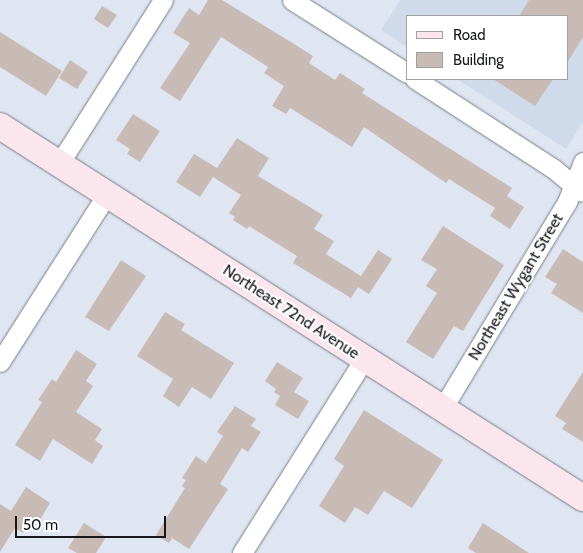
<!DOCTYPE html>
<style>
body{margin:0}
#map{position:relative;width:583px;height:553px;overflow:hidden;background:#dfe6f1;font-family:Cabin,sans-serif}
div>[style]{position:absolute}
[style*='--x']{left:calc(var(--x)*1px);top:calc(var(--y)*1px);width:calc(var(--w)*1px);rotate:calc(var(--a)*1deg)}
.built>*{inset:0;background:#cfdaeb}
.building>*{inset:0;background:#c8bbb6}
.roads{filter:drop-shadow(0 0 1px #777e87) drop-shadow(0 0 1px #777e87)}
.street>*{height:19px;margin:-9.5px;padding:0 9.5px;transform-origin:9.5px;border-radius:9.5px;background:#fff}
.secondary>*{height:26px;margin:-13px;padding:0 13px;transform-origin:13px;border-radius:13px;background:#fce6ee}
span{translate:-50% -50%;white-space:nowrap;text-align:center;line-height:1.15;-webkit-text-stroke:4px #fff;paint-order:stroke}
.street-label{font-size:16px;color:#15171b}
.legend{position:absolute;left:406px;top:15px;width:162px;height:65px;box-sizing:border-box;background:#fff;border:1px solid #a1a2a4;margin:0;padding:6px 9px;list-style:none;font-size:15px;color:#15171b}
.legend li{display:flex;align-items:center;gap:10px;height:25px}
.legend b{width:25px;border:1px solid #a1a2a4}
.scale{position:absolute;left:15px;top:516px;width:151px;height:22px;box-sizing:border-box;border:2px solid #15171b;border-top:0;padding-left:6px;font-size:15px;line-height:18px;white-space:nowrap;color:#15171b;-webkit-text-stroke:4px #fff;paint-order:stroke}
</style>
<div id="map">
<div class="built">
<i style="clip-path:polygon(400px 0,583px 0,583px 122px,566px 149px,457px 79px,567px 79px,567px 16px,407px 16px,407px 47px,381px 30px)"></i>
</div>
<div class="building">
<i style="clip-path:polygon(208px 0,222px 0,291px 42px,313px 56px,309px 63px,335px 80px,340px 73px,365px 89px,362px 93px,512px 188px,507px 196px,524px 207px,510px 229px,490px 216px,495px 208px,449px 179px,446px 183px,364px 127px,352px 147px,290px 108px,286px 114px,272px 106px,284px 86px,264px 73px,268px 67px,221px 37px,180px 101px,160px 88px,190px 43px,173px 33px,189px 8px,199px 15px)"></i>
<i style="clip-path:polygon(529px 0,583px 0,583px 37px,567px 63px,567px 16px,519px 16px)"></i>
<i style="clip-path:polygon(102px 6px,117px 15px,108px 28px,94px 19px)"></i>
<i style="clip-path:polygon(0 32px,62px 71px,46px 96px,0 67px)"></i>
<i style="clip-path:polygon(70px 60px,88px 72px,77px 89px,59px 78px)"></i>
<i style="clip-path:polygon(493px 79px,553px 79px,535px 106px)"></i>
<i style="clip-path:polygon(133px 114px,160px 131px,140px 162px,127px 154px,130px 149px,116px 140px)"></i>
<i style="clip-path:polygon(237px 138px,269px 158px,258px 176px,323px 215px,314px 229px,334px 241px,326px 254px,361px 276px,378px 250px,392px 259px,369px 294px,358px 287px,351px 298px,293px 263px,297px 256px,249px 226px,247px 229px,233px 220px,235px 217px,229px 213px,241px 195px,213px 177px,200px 197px,176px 182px,194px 154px,217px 168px)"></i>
<i style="clip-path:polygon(443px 226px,504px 265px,463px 331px,454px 326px,433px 359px,406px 342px,437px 293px,426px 286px,437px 269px,421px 260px)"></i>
<i style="clip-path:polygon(563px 249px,583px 262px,583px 313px,551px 293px,557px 284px,545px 277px)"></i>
<i style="clip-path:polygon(121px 260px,146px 276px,109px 331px,85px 317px)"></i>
<i style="clip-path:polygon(165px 312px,185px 324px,181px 330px,234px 363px,211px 399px,192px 387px,179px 407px,163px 396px,173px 379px,137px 356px)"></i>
<i style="clip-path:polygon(76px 350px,97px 364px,86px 381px,93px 386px,76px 412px,102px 429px,95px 440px,103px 446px,92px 464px,53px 439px,40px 461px,15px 445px,42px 402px,38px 400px,52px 379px,56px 382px)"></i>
<i style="clip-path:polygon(277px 362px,303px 378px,294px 392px,309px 401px,298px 419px,275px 405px,280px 396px,274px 392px,276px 389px,265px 381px)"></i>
<i style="clip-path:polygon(583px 372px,583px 442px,562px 429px,566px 423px,555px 416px)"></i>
<i style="clip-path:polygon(235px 406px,256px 419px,251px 426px,261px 432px,248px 452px,242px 448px,220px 484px,228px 489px,189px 549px,172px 538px,169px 543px,156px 535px,185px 488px,182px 486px,186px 480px,182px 478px,196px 456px,206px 463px,223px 436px,217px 432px)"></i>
<i style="clip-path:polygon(364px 410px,443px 460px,412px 508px,384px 491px,368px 515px,355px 507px,345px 523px,319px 506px,344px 466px,334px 459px)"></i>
<i style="clip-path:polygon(26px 487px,50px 503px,38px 523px,32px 519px,23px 533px,15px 528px,0 552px,0 504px,11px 511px)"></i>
<i style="clip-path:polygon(84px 523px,106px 537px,96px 553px,77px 553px,68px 548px)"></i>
<i style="clip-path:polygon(483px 523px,529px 553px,476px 553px,468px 548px)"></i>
</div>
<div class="roads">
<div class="street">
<i style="--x:292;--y:0;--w:136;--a:32.4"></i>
<i style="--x:415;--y:79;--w:166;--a:32.9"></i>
<i style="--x:554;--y:169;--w:35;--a:40"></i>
<i style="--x:59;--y:164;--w:194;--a:-57.6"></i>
<i style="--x:0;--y:362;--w:199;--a:-57.5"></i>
<i style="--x:442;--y:409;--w:242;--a:-58.9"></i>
<i style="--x:567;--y:202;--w:43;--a:-68.2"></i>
<i style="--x:242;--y:553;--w:229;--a:-57.8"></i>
</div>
<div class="secondary">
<i style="--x:0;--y:126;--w:692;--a:32.54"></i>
</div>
</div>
<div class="street-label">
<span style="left:516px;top:287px;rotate:-59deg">Northeast Wygant Street</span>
<span style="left:291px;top:312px;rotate:33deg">Northeast 72nd Avenue</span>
</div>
<ul class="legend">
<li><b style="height:6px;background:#fce6ee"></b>Road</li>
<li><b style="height:14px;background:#c8bbb6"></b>Building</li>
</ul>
<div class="scale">50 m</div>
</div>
